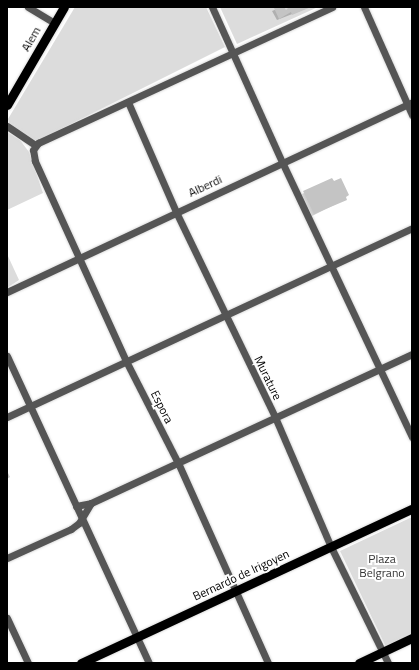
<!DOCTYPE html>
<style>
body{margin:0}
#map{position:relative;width:419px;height:670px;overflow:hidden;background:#fff;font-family:"Titillium Web",sans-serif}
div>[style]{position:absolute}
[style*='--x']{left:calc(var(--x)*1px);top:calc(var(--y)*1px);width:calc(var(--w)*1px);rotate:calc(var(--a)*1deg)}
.green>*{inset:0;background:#dcdcdc}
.shadow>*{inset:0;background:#0003}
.building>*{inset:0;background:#c4c4c4}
.roads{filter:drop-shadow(0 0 1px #dbdbdb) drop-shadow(0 0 1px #dbdbdb)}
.minor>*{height:7px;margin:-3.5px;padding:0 3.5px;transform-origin:3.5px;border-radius:3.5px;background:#555}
.major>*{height:9px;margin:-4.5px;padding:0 4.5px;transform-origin:4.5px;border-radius:4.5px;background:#000}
span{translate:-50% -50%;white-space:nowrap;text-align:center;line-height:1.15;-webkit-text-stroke:4px #fff;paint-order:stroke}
.street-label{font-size:12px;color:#000}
.park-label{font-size:12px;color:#333}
.frame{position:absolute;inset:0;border:8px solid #000;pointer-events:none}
</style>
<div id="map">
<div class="green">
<i style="clip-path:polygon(75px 7px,206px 7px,225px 47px,39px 140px,32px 140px,9px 123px,8px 119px)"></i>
<i style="clip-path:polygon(220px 7px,318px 7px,237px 44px)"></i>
<i style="clip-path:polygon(7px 132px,20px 140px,29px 152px,43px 193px,7px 210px)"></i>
<i style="clip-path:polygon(7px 254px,19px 280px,7px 288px)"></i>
<i style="clip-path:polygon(412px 517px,412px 634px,386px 647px,340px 551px)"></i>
</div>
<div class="shadow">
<i style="clip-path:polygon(282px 7px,285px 11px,293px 7px,305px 9px,277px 20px,272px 11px)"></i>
<i style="clip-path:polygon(332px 179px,346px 199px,310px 217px,300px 195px)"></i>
<i style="clip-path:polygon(7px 471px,10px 477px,7px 479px)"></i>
</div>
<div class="building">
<i style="clip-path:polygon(284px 7px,286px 10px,289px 7px,311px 7px,292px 15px,291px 12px,279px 19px,274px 8px)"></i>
<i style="clip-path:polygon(332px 178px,334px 181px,341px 178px,349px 195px,346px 197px,347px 200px,314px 214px,303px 191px)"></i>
</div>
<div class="roads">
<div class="minor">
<i style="--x:28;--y:7;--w:31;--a:31"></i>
<i style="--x:212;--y:7;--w:170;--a:65.7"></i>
<i style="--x:282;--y:162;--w:304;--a:64.7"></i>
<i style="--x:364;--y:7;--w:118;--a:66"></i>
<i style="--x:128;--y:102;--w:120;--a:66.4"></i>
<i style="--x:176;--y:212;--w:228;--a:64.2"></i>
<i style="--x:275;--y:417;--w:142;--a:66.7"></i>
<i style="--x:331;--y:547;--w:129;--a:63.8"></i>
<i style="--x:7;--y:126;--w:34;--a:34"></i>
<i style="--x:7;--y:292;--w:447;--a:-25.1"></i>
<i style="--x:7;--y:356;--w:338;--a:65.2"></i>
<i style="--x:7;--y:417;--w:447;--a:-25"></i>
<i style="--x:76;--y:506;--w:15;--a:-11"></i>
<i style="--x:91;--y:503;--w:354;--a:-24.9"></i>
<i style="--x:7;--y:558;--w:70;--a:-24.4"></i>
<i style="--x:71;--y:529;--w:10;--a:-37"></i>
<i style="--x:79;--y:523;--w:23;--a:-59"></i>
<i style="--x:7;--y:618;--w:50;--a:65"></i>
<i style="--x:268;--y:663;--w:219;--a:-114.2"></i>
<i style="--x:178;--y:463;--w:114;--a:-117"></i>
<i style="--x:126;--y:361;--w:220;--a:-114.5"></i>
<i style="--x:35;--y:161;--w:11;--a:-100"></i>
<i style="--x:33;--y:150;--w:9;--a:-54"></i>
<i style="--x:38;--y:143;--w:324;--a:-24.8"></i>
</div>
<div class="major">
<i style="--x:7;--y:105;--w:113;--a:-59.8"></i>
<i style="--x:81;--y:663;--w:365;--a:-25"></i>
<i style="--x:359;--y:663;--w:59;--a:-25.3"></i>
</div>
</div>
<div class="street-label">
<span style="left:31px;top:39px;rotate:-60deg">Alem</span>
<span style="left:205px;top:186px;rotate:-25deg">Alberdi</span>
<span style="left:268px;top:378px;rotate:64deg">Murature</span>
<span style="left:162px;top:407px;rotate:63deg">Espora</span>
<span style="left:241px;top:575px;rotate:-25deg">Bernardo de Irigoyen</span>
</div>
<div class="park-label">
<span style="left:382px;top:566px">Plaza<br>Belgrano</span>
</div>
<div class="frame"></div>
</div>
